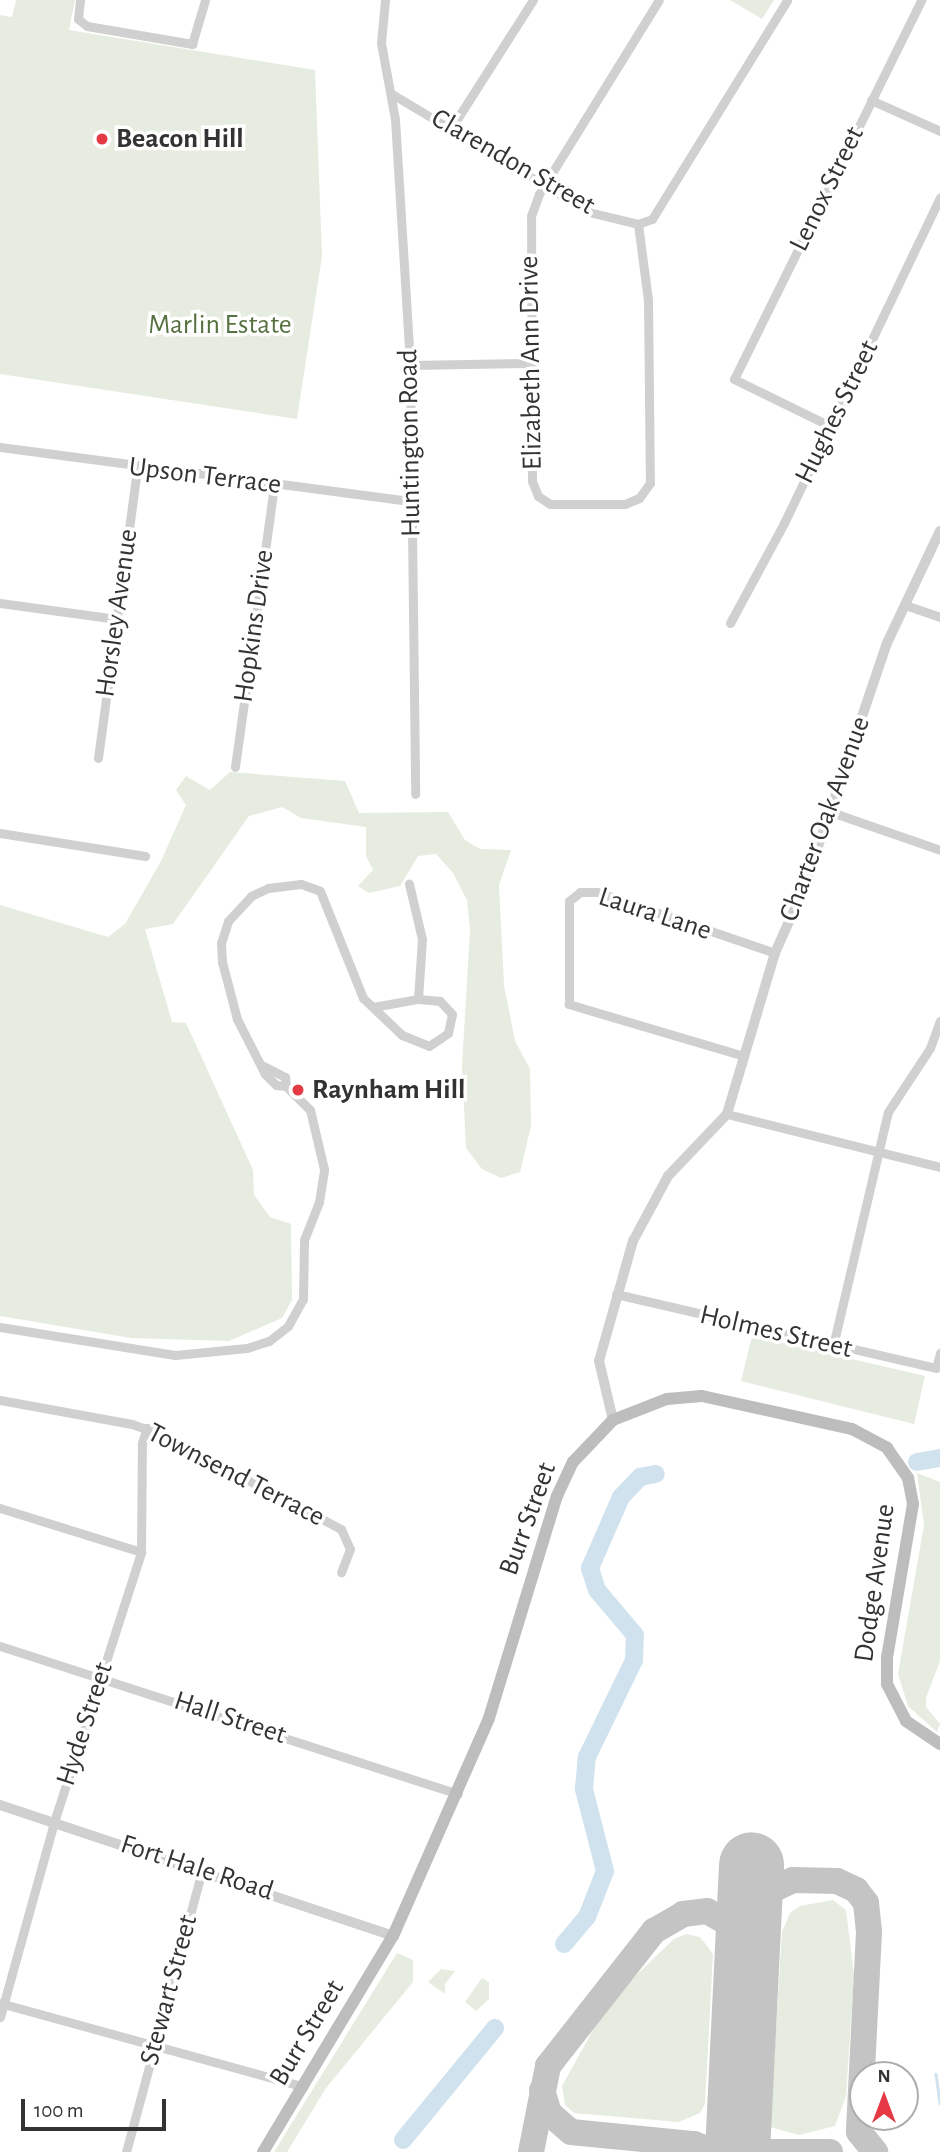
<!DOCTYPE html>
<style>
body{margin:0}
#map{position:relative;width:940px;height:2152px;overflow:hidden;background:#fff;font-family:"Alegreya Sans",sans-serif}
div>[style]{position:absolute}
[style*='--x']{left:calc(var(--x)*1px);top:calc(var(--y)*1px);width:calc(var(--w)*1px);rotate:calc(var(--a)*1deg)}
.green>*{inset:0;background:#e6ecdf}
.stream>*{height:2.5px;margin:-1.25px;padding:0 1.25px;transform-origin:1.25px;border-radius:1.25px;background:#cfe2ee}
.river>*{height:18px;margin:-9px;padding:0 9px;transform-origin:9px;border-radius:9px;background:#cfe2ee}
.taxiway>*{height:26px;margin:-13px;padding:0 13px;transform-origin:13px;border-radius:13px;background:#c4c4c4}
.runway>*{height:65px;margin:-32.5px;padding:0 32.5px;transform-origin:32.5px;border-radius:32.5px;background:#c4c4c4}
.minor>*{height:9px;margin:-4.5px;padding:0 4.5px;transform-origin:4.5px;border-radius:4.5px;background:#d0d0d0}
.tertiary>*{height:10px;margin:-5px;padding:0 5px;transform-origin:5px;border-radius:5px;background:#d0d0d0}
.secondary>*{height:12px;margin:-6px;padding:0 6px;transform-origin:6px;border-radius:6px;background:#bdbdbd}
.dots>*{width:19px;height:19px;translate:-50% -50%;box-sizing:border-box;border:4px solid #fff;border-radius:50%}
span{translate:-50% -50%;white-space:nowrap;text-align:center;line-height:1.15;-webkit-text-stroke:7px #fff;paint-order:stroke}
.poi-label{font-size:28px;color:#333;font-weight:700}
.left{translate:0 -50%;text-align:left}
.street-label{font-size:28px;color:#333}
.park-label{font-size:28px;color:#56703f}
.north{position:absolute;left:849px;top:2061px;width:70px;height:70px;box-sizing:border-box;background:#fff;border:2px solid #adadad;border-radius:50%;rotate:0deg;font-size:19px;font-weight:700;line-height:28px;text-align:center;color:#333}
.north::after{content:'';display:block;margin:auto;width:24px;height:32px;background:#e63946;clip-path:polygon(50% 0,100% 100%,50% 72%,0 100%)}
.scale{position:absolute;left:21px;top:2099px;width:145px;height:32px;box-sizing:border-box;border:4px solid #333;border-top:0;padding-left:9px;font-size:21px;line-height:24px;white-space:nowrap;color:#333;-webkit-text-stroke:5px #fff;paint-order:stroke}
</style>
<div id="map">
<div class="green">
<i style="clip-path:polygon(16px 0,75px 0,69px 30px,315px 70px,322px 256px,297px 419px,0 374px,0 15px,12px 17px)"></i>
<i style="clip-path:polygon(730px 0,774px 0,762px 19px)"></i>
<i style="clip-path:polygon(230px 772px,345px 781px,359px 813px,448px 812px,465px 840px,480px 849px,511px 850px,499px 885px,504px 985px,515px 1041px,530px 1069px,531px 1126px,520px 1172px,501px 1178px,482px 1169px,466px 1148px,462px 1066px,470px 930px,467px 900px,453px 873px,436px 854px,418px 856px,400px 886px,369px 893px,358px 886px,373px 870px,366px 856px,366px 827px,301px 818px,282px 807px,249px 816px,173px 924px,145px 929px,172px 1022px,186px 1023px,253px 1170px,254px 1195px,270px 1217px,291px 1224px,292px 1300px,282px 1318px,229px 1341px,131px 1338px,0 1316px,0 905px,108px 937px,125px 924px,161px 861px,186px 805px,176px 790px,186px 776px,210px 790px)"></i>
<i style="clip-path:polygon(752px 1336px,925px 1376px,914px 1424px,741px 1381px)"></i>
<i style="clip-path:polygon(917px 1473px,940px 1482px,940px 1661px,926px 1698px,926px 1707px,940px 1724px,937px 1732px,908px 1706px,898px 1674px,924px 1525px)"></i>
<i style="clip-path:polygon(833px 1900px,846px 1910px,854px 1975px,846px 2096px,835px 2126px,799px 2135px,770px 2127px,782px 1932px,790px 1913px,800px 1906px)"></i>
<i style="clip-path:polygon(686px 1934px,700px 1937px,713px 1954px,705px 2104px,700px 2113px,679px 2122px,574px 2113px,565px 2105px,562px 2086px,598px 2021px,627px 1984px,674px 1939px)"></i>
<i style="clip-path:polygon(397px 1953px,413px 1960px,413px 1982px,326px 2088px,287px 2152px,274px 2152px)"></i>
<i style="clip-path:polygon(441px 1969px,455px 1971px,445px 1984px,445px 1994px,428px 1982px)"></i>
<i style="clip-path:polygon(482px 1978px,489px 1982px,489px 1999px,476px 2011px,465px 2002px)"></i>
</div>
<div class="stream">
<i style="--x:936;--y:2074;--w:30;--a:82"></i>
</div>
<div class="river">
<i style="--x:917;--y:1462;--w:23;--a:-10"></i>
<i style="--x:564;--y:1944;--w:35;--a:-50"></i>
<i style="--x:587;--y:1917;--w:49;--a:-68.6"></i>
<i style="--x:605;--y:1871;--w:85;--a:-104.4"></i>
<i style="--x:584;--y:1789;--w:32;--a:-85"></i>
<i style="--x:587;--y:1757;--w:108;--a:-64.1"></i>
<i style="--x:634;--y:1660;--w:25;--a:-88"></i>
<i style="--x:635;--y:1635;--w:59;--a:-130.2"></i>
<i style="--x:597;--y:1590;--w:23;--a:-108"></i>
<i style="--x:590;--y:1568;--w:77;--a:-66.4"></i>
<i style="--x:621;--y:1497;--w:28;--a:-46"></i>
<i style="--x:640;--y:1477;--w:16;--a:-11"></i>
<i style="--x:403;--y:2140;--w:145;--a:-50.6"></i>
</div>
<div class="taxiway">
<i style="--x:747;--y:1924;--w:34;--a:-60"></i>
<i style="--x:764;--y:1894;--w:32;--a:-26"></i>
<i style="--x:793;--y:1880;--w:44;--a:1.3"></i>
<i style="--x:837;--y:1881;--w:21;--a:25"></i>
<i style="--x:856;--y:1890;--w:16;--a:52"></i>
<i style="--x:866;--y:1903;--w:29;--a:84"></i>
<i style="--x:869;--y:1932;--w:200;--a:92.9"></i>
<i style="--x:859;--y:2132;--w:26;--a:51"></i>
<i style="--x:542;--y:2090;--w:24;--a:73"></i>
<i style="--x:549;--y:2113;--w:29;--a:41"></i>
<i style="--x:571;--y:2132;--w:124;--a:5.6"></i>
<i style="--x:694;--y:2144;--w:22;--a:22"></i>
<i style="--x:531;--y:2152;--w:88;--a:-78.8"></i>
<i style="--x:548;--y:2066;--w:172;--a:-51.9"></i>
<i style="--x:654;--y:1931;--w:34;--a:-30"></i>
<i style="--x:683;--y:1914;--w:24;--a:-7"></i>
<i style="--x:707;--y:1911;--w:30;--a:30"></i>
<i style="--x:733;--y:1926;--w:28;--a:64"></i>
<i style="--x:765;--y:2152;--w:65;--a:0"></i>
</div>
<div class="runway">
<i style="--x:737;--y:2152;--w:288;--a:-87.2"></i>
</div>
<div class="minor">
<i style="--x:80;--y:0;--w:19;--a:96"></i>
<i style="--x:78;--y:19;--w:11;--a:38"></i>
<i style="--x:87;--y:26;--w:107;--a:9.7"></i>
<i style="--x:192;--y:44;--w:46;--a:-73.5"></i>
<i style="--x:385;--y:0;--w:43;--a:95.3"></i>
<i style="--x:381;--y:43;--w:77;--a:79.6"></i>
<i style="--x:395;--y:119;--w:246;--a:86.5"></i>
<i style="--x:410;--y:365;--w:429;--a:89.3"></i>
<i style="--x:392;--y:94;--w:230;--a:30.9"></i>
<i style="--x:589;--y:212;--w:50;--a:13.8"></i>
<i style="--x:871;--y:100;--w:76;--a:24.2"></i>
<i style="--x:452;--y:127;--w:151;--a:-57.5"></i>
<i style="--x:638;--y:224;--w:77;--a:82.5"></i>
<i style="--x:648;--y:300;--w:183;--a:89.4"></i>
<i style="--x:650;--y:483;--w:19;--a:126"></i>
<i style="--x:639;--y:498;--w:15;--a:157"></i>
<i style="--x:625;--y:504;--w:75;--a:180"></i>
<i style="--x:550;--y:504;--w:14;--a:-146"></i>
<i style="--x:538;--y:496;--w:16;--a:-112"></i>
<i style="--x:532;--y:481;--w:265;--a:-90.2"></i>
<i style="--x:531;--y:216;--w:23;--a:-70"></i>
<i style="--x:539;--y:194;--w:228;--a:-58.3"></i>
<i style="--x:638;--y:224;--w:15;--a:-20"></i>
<i style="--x:652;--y:219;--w:257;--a:-58.3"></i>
<i style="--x:410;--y:365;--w:120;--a:-1"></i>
<i style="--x:830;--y:426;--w:107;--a:-153.9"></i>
<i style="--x:734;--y:379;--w:423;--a:-63.7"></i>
<i style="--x:0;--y:447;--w:415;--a:7.5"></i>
<i style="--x:0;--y:603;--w:118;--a:7.8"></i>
<i style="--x:905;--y:605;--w:37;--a:19"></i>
<i style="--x:730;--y:623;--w:114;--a:-61.6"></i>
<i style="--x:784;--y:523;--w:361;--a:-64.4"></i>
<i style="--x:98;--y:758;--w:293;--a:-82.3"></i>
<i style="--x:235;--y:767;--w:285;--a:-82.1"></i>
<i style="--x:831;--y:812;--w:115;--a:19.2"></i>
<i style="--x:0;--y:833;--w:147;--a:9"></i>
<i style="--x:373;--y:1007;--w:46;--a:-10.1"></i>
<i style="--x:744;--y:1056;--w:183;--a:-163.5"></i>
<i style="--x:569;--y:1004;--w:103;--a:-90"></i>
<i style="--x:569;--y:901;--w:14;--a:-39"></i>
<i style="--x:580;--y:892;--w:17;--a:0"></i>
<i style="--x:597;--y:892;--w:188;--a:18.9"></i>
<i style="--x:286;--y:1086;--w:10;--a:-174"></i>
<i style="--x:276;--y:1085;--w:16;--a:-135"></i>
<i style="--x:265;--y:1074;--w:62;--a:-117"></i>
<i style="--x:237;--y:1019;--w:59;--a:-104.7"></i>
<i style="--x:222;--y:962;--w:19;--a:-93"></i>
<i style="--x:221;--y:943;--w:23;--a:-72"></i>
<i style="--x:228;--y:921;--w:34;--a:-47"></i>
<i style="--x:251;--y:896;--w:19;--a:-25"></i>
<i style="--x:268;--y:888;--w:33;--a:-7"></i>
<i style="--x:301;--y:884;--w:20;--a:20"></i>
<i style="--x:320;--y:891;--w:115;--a:68.1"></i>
<i style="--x:363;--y:998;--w:54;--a:43.5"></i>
<i style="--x:402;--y:1035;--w:29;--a:22"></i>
<i style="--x:429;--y:1046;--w:23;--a:-34"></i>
<i style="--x:448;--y:1033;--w:19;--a:-78"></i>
<i style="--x:452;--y:1014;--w:18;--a:-133"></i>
<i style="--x:440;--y:1001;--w:22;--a:-175"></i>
<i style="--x:418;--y:999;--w:60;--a:-86.2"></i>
<i style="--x:422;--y:939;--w:57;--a:-103.3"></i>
<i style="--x:727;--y:1114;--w:219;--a:14"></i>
<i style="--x:616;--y:1294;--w:328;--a:13"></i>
<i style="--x:936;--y:1368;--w:16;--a:-75"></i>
<i style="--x:0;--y:1327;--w:177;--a:9.1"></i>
<i style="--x:175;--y:1355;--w:72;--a:-5.6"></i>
<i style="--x:247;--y:1348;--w:23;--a:-18"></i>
<i style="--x:269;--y:1341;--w:24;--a:-38"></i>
<i style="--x:288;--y:1326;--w:31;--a:-61"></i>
<i style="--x:303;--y:1299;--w:59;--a:-89"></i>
<i style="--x:304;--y:1240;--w:41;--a:-68.5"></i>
<i style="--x:319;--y:1202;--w:33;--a:-81"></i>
<i style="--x:324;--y:1169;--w:61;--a:-103.3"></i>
<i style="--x:310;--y:1110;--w:34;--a:-135"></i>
<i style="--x:286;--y:1086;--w:9;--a:-96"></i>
<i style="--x:285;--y:1077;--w:27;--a:-153"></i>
<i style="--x:833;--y:1346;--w:240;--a:-76.8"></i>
<i style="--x:888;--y:1112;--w:77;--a:-56.7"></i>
<i style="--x:930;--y:1048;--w:29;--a:-70"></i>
<i style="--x:0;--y:1400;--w:134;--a:10.3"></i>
<i style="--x:132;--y:1424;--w:32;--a:20"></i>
<i style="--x:162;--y:1435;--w:202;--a:27.7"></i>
<i style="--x:341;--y:1529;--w:22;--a:66"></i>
<i style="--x:350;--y:1549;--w:25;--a:111"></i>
<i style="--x:0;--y:1508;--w:148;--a:17.3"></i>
<i style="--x:0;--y:1646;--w:481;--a:17.9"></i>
<i style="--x:0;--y:2003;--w:315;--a:15.4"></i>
<i style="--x:0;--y:2017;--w:202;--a:-74.5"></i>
<i style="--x:54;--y:1822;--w:284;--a:-72.1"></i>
<i style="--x:141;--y:1552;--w:109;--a:-89.5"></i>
<i style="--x:142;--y:1443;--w:16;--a:-72"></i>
<i style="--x:126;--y:2152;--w:292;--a:-74.9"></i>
</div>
<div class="tertiary">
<i style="--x:613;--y:1420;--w:61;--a:-103.3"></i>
<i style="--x:599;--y:1361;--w:125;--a:-74.2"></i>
<i style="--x:633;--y:1241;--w:74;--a:-61.7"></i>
<i style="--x:668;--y:1176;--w:86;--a:-46.4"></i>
<i style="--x:727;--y:1114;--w:168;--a:-73.4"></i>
<i style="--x:775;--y:953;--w:71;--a:-66"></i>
<i style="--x:804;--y:888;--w:259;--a:-71.3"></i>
<i style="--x:887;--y:643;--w:124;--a:-64.7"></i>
<i style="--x:0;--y:1805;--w:414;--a:18.4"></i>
</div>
<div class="secondary">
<i style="--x:263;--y:2152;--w:252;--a:-59"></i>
<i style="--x:393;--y:1936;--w:238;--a:-66.2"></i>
<i style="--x:489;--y:1718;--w:232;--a:-73"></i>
<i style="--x:557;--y:1496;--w:38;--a:-65"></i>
<i style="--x:573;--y:1462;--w:58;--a:-46.4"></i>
<i style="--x:613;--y:1420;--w:58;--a:-21.3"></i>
<i style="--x:667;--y:1399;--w:35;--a:-5"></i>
<i style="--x:702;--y:1396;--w:154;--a:12.4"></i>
<i style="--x:852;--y:1429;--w:40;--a:28"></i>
<i style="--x:887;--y:1448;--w:37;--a:55"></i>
<i style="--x:908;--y:1478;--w:26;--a:79"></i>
<i style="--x:913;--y:1504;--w:155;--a:99.6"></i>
<i style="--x:887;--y:1657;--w:27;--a:90"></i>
<i style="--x:887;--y:1684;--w:42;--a:62.8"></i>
<i style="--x:906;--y:1721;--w:41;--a:34.1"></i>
</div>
<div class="dots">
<i style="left:102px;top:139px;background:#e63946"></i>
<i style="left:298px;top:1090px;background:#e63946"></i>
</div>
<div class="poi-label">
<span class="left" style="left:116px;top:139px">Beacon Hill</span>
<span class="left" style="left:312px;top:1090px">Raynham Hill</span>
</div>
<div class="street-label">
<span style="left:513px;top:162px;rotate:30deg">Clarendon Street</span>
<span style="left:827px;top:189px;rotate:-64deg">Lenox Street</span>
<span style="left:531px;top:363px;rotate:-91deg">Elizabeth Ann Drive</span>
<span style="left:837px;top:412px;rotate:-64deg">Hughes Street</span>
<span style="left:410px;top:443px;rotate:-91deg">Huntington Road</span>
<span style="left:205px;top:476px;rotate:7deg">Upson Terrace</span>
<span style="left:117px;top:613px;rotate:-82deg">Horsley Avenue</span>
<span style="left:254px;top:626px;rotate:-82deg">Hopkins Drive</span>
<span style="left:825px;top:819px;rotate:-70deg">Charter Oak Avenue</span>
<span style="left:655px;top:914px;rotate:18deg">Laura Lane</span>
<span style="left:776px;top:1332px;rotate:13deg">Holmes Street</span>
<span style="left:236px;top:1475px;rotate:27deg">Townsend Terrace</span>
<span style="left:528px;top:1519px;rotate:-70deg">Burr Street</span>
<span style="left:875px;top:1583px;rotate:-82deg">Dodge Avenue</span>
<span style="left:230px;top:1718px;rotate:18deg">Hall Street</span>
<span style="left:85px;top:1724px;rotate:-72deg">Hyde Street</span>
<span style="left:197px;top:1868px;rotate:18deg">Fort Hale Road</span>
<span style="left:169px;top:1990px;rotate:-75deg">Stewart Street</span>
<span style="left:307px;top:2033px;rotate:-59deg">Burr Street</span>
</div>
<div class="park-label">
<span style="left:220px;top:325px">Marlin Estate</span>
</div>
<div class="north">N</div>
<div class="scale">100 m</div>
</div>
